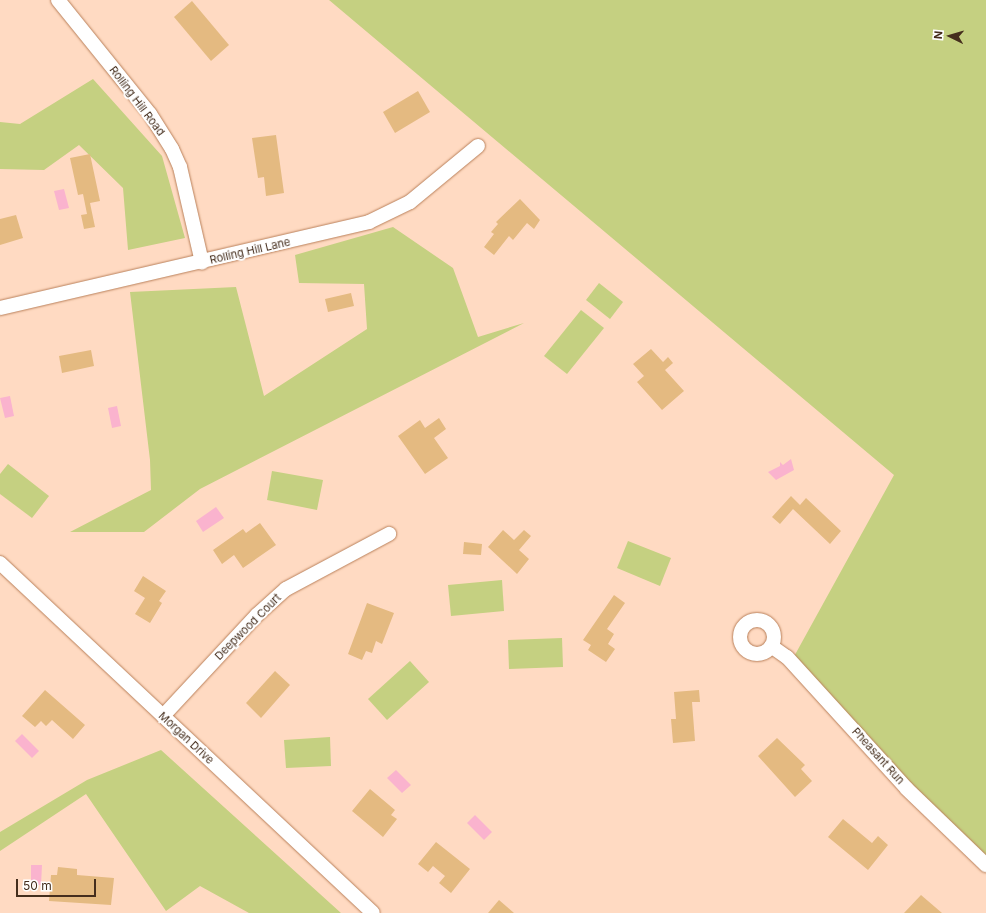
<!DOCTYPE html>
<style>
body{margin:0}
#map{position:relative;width:986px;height:913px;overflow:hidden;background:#ffdac2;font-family:Inter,sans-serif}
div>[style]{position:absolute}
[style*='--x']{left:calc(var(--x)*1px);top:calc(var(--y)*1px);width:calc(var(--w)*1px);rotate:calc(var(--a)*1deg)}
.green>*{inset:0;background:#c5d081}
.water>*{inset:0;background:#fab3ce}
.building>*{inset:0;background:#e4ba81}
.roads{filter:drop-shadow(0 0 1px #ba815b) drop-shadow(0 0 1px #ba815b)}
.minor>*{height:14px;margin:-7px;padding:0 7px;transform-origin:7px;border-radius:7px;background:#fff}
.minor>.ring{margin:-7px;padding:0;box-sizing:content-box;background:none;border:14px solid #fff;border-radius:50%}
span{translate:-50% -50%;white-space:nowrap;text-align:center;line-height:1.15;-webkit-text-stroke:4px #fff;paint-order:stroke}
.street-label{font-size:11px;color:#452e1d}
.north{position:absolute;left:930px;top:16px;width:40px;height:40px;-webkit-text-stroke:3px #fff;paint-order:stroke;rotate:275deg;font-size:11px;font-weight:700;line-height:16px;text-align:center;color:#452e1d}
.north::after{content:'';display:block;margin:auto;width:14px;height:18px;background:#452e1d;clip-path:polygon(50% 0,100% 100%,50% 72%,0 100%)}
.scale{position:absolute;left:16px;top:879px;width:80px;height:18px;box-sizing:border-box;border:2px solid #452e1d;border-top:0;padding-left:5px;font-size:12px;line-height:14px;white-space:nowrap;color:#452e1d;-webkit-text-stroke:3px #fff;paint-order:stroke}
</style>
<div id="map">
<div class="green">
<i style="clip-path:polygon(329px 0,986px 0,986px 865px,791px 662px,894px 475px)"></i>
<i style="clip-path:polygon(93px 79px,162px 156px,185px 238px,128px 250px,123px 188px,79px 145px,44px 170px,0 169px,0 122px,20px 124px)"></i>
<i style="clip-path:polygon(393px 227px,453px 268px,478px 337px,524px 323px,200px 489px,144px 532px,70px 532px,151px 490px,150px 460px,130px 292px,236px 287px,264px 396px,367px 329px,364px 284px,299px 283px,295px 255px)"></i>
<i style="clip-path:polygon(599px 283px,623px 302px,610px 319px,586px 300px)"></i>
<i style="clip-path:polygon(581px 310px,604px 328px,567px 374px,544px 356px)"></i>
<i style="clip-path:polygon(8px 464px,49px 496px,32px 518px,0 494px,0 474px)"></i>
<i style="clip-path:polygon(272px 471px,323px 480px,317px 510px,267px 500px)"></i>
<i style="clip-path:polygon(628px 541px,671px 558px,660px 586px,617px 568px)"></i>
<i style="clip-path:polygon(502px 580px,504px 611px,451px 616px,448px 585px)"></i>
<i style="clip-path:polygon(562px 638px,563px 667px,509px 669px,508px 640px)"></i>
<i style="clip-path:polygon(410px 661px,429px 682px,387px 720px,368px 699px)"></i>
<i style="clip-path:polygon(330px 737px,331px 766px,286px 768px,284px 740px)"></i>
<i style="clip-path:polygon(161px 750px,341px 913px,249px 913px,200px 886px,166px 911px,86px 794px,0 851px,0 832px,87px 780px)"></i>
</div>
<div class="water">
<i style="clip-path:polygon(64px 189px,69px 208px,59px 210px,54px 191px)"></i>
<i style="clip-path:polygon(10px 396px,14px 416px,5px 418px,0 398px)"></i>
<i style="clip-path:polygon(117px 406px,121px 426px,112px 428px,108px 408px)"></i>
<i style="clip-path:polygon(791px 459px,794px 470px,776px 480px,768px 472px,780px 466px,780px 462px,783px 465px)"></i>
<i style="clip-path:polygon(216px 507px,224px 518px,203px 532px,196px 521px)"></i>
<i style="clip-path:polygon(22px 734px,39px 751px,32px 758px,15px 741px)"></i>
<i style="clip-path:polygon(396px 770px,411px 785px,402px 793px,387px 778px)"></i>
<i style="clip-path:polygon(475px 815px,492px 832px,484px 840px,467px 823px)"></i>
<i style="clip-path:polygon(31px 865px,42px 865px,41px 885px,31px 884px)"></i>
</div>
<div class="building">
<i style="clip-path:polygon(192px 1px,229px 45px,211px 61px,174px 17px)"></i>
<i style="clip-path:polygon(418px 91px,430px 112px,395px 133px,383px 112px)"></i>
<i style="clip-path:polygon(276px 135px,284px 193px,266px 196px,264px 177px,258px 178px,252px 138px)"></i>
<i style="clip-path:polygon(90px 154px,100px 201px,90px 203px,95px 227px,84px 229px,81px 215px,87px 214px,83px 194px,78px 195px,70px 158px)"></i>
<i style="clip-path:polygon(520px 199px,540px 220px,534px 229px,527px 223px,513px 240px,509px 236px,494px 255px,484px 247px,494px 234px,491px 232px,498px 224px,496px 222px)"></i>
<i style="clip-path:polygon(16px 215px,23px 238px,0 245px,0 219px)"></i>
<i style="clip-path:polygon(351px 293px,354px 306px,328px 312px,325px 299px)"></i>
<i style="clip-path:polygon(651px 349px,663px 362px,668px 357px,673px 363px,665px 370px,684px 391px,662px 410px,637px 382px,644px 376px,633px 364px)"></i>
<i style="clip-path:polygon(91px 350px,94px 366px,62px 373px,59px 356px)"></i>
<i style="clip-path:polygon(439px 418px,446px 429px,434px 438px,448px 458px,425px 474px,398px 436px,420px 420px,425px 428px)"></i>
<i style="clip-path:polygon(791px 496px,800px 505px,806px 498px,841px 531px,830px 544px,793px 509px,780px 524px,772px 517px)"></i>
<i style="clip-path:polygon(260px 523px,276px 545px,243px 568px,234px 555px,222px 564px,213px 550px,243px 529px,246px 533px)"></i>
<i style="clip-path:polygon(503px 530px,514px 540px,524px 530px,531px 536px,519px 550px,529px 559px,517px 574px,488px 547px)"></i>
<i style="clip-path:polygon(464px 542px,482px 544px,481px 555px,463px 554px)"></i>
<i style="clip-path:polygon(143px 576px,166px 591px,159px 601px,162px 603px,150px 623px,135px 614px,145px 598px,134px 591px)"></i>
<i style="clip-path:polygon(614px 595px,625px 603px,607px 629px,614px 634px,608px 644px,615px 649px,606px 662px,588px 650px,591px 645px,583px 640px)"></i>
<i style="clip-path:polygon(367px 603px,394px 613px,382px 644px,376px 641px,372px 653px,366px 651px,362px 660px,348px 654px)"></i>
<i style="clip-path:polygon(275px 671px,290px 685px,261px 718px,246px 703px)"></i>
<i style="clip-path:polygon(45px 690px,85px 725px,73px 739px,52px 720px,46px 726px,41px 721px,35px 727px,22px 716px)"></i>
<i style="clip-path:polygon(699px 690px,700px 702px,692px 702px,695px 741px,673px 743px,671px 719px,676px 719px,674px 692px)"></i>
<i style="clip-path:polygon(777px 738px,805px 765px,801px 769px,812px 781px,795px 797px,758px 756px)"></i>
<i style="clip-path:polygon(370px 789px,395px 810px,391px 815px,397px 819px,383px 837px,352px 811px)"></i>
<i style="clip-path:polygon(843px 819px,872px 843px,878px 836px,888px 845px,868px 870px,828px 837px)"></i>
<i style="clip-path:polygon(436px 842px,470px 869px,451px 893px,439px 883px,445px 876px,433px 866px,428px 872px,418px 864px)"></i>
<i style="clip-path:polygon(58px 867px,77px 869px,77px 875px,114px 878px,111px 905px,49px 901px,51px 875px,57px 875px)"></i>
<i style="clip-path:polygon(921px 895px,942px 913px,904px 913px)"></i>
<i style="clip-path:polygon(499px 900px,514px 913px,488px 913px)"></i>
</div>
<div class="roads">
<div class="minor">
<i style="--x:58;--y:0;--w:146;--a:51.1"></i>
<i style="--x:150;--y:114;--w:41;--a:57.8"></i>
<i style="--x:172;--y:149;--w:20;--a:66"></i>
<i style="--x:180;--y:167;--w:98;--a:77"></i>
<i style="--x:0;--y:308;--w:379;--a:-13.1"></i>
<i style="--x:369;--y:222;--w:46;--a:-26"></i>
<i style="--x:410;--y:202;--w:88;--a:-39.5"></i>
<i style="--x:0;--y:563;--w:511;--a:43.18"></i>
<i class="ring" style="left:740px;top:620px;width:20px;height:20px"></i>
<i style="--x:771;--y:646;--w:19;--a:35"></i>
<i style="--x:787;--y:657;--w:178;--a:47.7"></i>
<i style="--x:907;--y:789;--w:110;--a:43.9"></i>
<i style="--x:163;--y:716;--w:138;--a:-47.1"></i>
<i style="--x:257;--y:615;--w:39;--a:-42"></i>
<i style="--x:286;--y:589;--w:117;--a:-28.1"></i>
</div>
</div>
<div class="street-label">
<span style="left:137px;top:101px;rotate:53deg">Rolling Hill Road</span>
<span style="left:250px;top:251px;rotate:-13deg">Rolling Hill Lane</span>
<span style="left:248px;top:627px;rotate:-45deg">Deepwood Court</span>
<span style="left:186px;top:738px;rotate:43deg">Morgan Drive</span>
<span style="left:878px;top:756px;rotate:48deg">Pheasant Run</span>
</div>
<div class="north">N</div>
<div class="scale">50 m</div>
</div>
